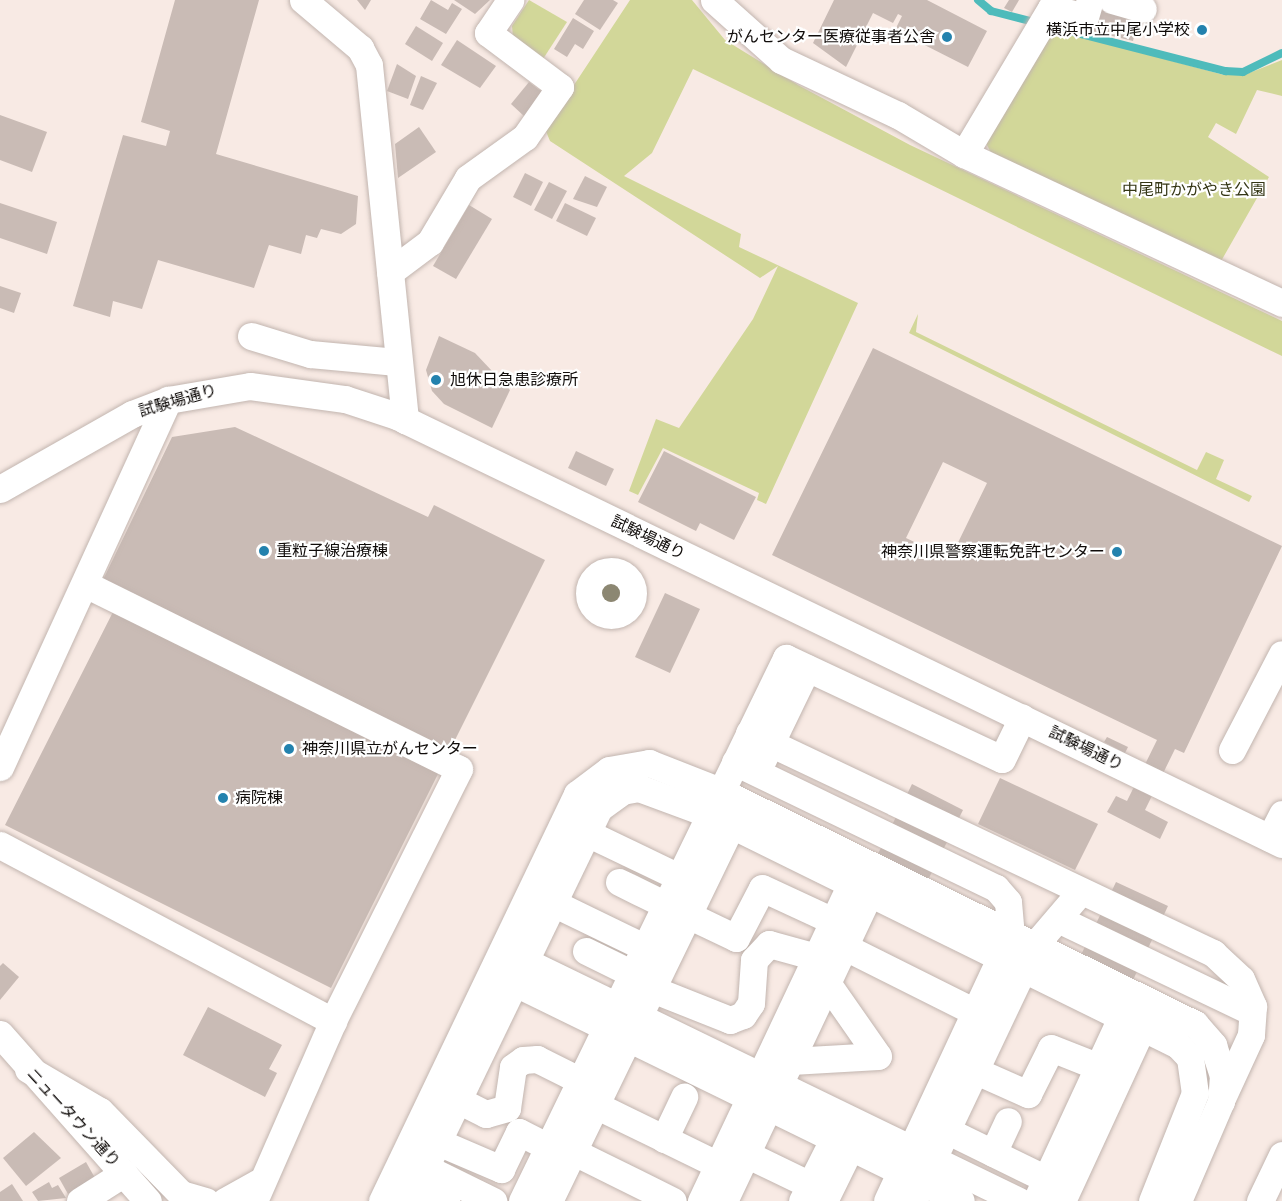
<!DOCTYPE html>
<meta charset="utf-8">
<style>
body{margin:0}
#map{position:relative;width:1282px;height:1201px;overflow:hidden;background:#f8eae4;font-family:Signika,"Noto Sans JP",sans-serif}
div>[style]{position:absolute}
[style*='--x']{left:calc(var(--x)*1px);top:calc(var(--y)*1px);width:calc(var(--w)*1px);rotate:calc(var(--a)*1deg)}
.green>*{inset:0;background:#d2d799}
.stream>*{height:8px;margin:-4px;padding:0 4px;transform-origin:4px;border-radius:4px;background:#4ebbbb}
.building>*{inset:0;background:#c9bbb5}
.roads{filter:drop-shadow(0 0 2px #c2b5af) drop-shadow(0 0 2px #c2b5af)}
.minor>*{height:27px;margin:-13.5px;padding:0 13.5px;transform-origin:13.5px;border-radius:13.5px;background:#fff}
.minor>.ring{margin:-13.5px;padding:0;box-sizing:content-box;background:none;border:27px solid #fff;border-radius:50%}
.trees>*{width:18px;height:18px;margin:-9px;border-radius:50%;background:#8c8772}
.dots>*{width:16px;height:16px;translate:-50% -50%;box-sizing:border-box;border:3px solid #fff;border-radius:50%}
span{translate:-50% -50%;white-space:nowrap;text-align:center;line-height:1.15;-webkit-text-stroke:4.5px #fff;paint-order:stroke}
.poi-label{font-size:16px;color:#100c0a}
.right{translate:-100% -50%;text-align:right}
.left{translate:0 -50%;text-align:left}
.park-label{font-size:16px;color:#343615}
.street-label{font-size:16px;color:#100c0a}
</style>
<div id="map">
<div class="green">
<i style="clip-path:polygon(529px 0,567px 22px,543px 59px,513px 38px,512px 26px)"></i>
<i style="clip-path:polygon(630px 0,692px 0,725px 40px,798px 85px,910px 145px,1282px 321px,1282px 356px,693px 69px,652px 153px,624px 176px,741px 234px,739px 247px,858px 303px,766px 504px,757px 500px,759px 493px,663px 448px,638px 495px,629px 491px,656px 419px,679px 428px,753px 319px,778px 266px,760px 278px,550px 141px,545px 129px)"></i>
<i style="clip-path:polygon(1057px 30px,1224px 75px,1244px 75px,1282px 60px,1282px 96px,1257px 90px,1236px 134px,1216px 123px,1208px 137px,1269px 177px,1220px 263px,992px 155px,984px 139px,1040px 37px)"></i>
<i style="clip-path:polygon(918px 314px,916px 332px,1197px 470px,1206px 452px,1224px 460px,1216px 479px,1252px 496px,1249px 502px,909px 333px)"></i>
</div>
<div class="stream">
<i style="--x:978;--y:0;--w:17;--a:40"></i>
<i style="--x:991;--y:11;--w:242;--a:14.4"></i>
<i style="--x:1225;--y:71;--w:18;--a:3"></i>
<i style="--x:1243;--y:72;--w:43;--a:-26"></i>
</div>
<div class="building">
<i style="clip-path:polygon(175px 0,259px 0,216px 154px,358px 196px,356px 224px,341px 234px,321px 229px,317px 238px,306px 235px,301px 254px,269px 245px,254px 288px,158px 260px,142px 309px,113px 301px,110px 317px,73px 306px,123px 135px,166px 146px,170px 131px,141px 122px)"></i>
<i style="clip-path:polygon(357px 0,371px 0,365px 10px)"></i>
<i style="clip-path:polygon(431px 0,448px 10px,452px 3px,462px 9px,446px 34px,420px 19px)"></i>
<i style="clip-path:polygon(454px 0,490px 0,475px 14px)"></i>
<i style="clip-path:polygon(584px 0,613px 0,618px 3px,600px 30px,575px 14px)"></i>
<i style="clip-path:polygon(834px 0,927px 0,987px 31px,968px 67px,895px 30px,902px 16px,898px 14px,893px 23px,873px 13px,846px 67px,813px 43px)"></i>
<i style="clip-path:polygon(1009px 0,1019px 0,1012px 12px,1004px 8px)"></i>
<i style="clip-path:polygon(1094px 8px,1138px 20px,1133px 41px,1088px 30px)"></i>
<i style="clip-path:polygon(573px 18px,594px 31px,583px 49px,575px 44px,567px 57px,554px 49px)"></i>
<i style="clip-path:polygon(416px 26px,443px 43px,432px 61px,405px 44px)"></i>
<i style="clip-path:polygon(457px 40px,496px 66px,480px 88px,441px 65px)"></i>
<i style="clip-path:polygon(397px 64px,416px 76px,408px 99px,387px 91px)"></i>
<i style="clip-path:polygon(421px 76px,437px 83px,423px 110px,410px 105px)"></i>
<i style="clip-path:polygon(529px 82px,542px 92px,525px 117px,511px 104px)"></i>
<i style="clip-path:polygon(0 115px,47px 132px,32px 172px,0 160px)"></i>
<i style="clip-path:polygon(419px 127px,436px 152px,398px 178px,395px 144px)"></i>
<i style="clip-path:polygon(525px 173px,543px 182px,531px 206px,513px 197px)"></i>
<i style="clip-path:polygon(585px 176px,607px 187px,597px 207px,573px 199px)"></i>
<i style="clip-path:polygon(549px 182px,567px 191px,552px 219px,534px 210px)"></i>
<i style="clip-path:polygon(0 203px,57px 222px,47px 254px,0 238px)"></i>
<i style="clip-path:polygon(565px 203px,596px 218px,587px 236px,556px 221px)"></i>
<i style="clip-path:polygon(469px 205px,492px 219px,456px 279px,433px 266px)"></i>
<i style="clip-path:polygon(0 286px,21px 293px,14px 313px,0 308px)"></i>
<i style="clip-path:polygon(439px 336px,475px 353px,510px 390px,492px 428px,444px 404px,432px 391px,426px 370px)"></i>
<i style="clip-path:polygon(evenodd,873px 348px,1282px 546px,1184px 753px,1175px 749px,1145px 810px,1168px 822px,1160px 839px,1107px 812px,1116px 796px,1127px 801px,1157px 740px,772px 555px,873px 348px,943px 462px,987px 483px,950px 559px,906px 538px,943px 462px)"></i>
<i style="clip-path:polygon(235px 427px,428px 517px,434px 505px,545px 560px,331px 988px,5px 825px,115px 608px,100px 586px,172px 437px)"></i>
<i style="clip-path:polygon(576px 451px,614px 469px,606px 486px,568px 468px)"></i>
<i style="clip-path:polygon(664px 451px,756px 497px,734px 540px,700px 523px,696px 531px,638px 502px)"></i>
<i style="clip-path:polygon(665px 593px,700px 609px,670px 673px,635px 657px)"></i>
<i style="clip-path:polygon(1107px 737px,1128px 747px,1125px 753px,1104px 742px)"></i>
<i style="clip-path:polygon(1000px 778px,1098px 824px,1075px 870px,978px 824px)"></i>
<i style="clip-path:polygon(912px 784px,963px 810px,927px 882px,876px 858px)"></i>
<i style="clip-path:polygon(1116px 882px,1168px 906px,1133px 980px,1081px 955px)"></i>
<i style="clip-path:polygon(3px 963px,19px 977px,0 1000px,0 966px)"></i>
<i style="clip-path:polygon(208px 1007px,282px 1045px,269px 1069px,277px 1073px,265px 1097px,183px 1055px)"></i>
<i style="clip-path:polygon(34px 1132px,61px 1158px,26px 1186px,3px 1158px)"></i>
<i style="clip-path:polygon(86px 1162px,95px 1178px,68px 1194px,59px 1178px)"></i>
<i style="clip-path:polygon(49px 1182px,52px 1188px,58px 1185px,66px 1198px,38px 1201px,32px 1192px)"></i>
<i style="clip-path:polygon(12px 1184px,23px 1201px,0 1201px,0 1192px)"></i>
</div>
<div class="roads">
<div class="minor">
<i style="--x:303;--y:0;--w:75;--a:40.1"></i>
<i style="--x:360;--y:48;--w:19;--a:62"></i>
<i style="--x:369;--y:65;--w:357;--a:84.2"></i>
<i style="--x:714;--y:0;--w:90;--a:41.8"></i>
<i style="--x:781;--y:60;--w:129;--a:25.2"></i>
<i style="--x:898;--y:115;--w:77;--a:30.6"></i>
<i style="--x:964;--y:154;--w:351;--a:25.1"></i>
<i style="--x:1112;--y:0;--w:32;--a:16"></i>
<i style="--x:964;--y:154;--w:170;--a:-59.2"></i>
<i style="--x:1051;--y:8;--w:35;--a:15"></i>
<i style="--x:1085;--y:17;--w:18;--a:-74"></i>
<i style="--x:390;--y:272;--w:50;--a:-36.9"></i>
<i style="--x:430;--y:242;--w:74;--a:-59.3"></i>
<i style="--x:468;--y:178;--w:70;--a:-35.7"></i>
<i style="--x:525;--y:137;--w:61;--a:-55"></i>
<i style="--x:560;--y:87;--w:90;--a:-143.1"></i>
<i style="--x:488;--y:33;--w:40;--a:-56"></i>
<i style="--x:251;--y:336;--w:62;--a:17"></i>
<i style="--x:310;--y:354;--w:87;--a:5.3"></i>
<i style="--x:0;--y:489;--w:152;--a:-29.6"></i>
<i style="--x:132;--y:414;--w:39;--a:-21"></i>
<i style="--x:168;--y:400;--w:83;--a:-9.7"></i>
<i style="--x:250;--y:386;--w:96;--a:7.8"></i>
<i style="--x:345;--y:399;--w:55;--a:18.1"></i>
<i style="--x:397;--y:416;--w:983;--a:25.81"></i>
<i class="ring" style="left:589px;top:571px;width:17px;height:17px"></i>
<i style="--x:85;--y:584;--w:417;--a:26.3"></i>
<i style="--x:459;--y:769;--w:282;--a:116.6"></i>
<i style="--x:333;--y:1021;--w:197;--a:113.7"></i>
<i style="--x:749;--y:733;--w:514;--a:25.37"></i>
<i style="--x:1213;--y:953;--w:38;--a:43"></i>
<i style="--x:1241;--y:979;--w:30;--a:66"></i>
<i style="--x:1253;--y:1006;--w:29;--a:94"></i>
<i style="--x:1251;--y:1035;--w:67;--a:114.7"></i>
<i style="--x:1232;--y:750;--w:108;--a:-62.5"></i>
<i style="--x:763;--y:759;--w:101;--a:-64.2"></i>
<i style="--x:735;--y:762;--w:290;--a:25.8"></i>
<i style="--x:996;--y:888;--w:18;--a:49"></i>
<i style="--x:1008;--y:902;--w:33;--a:85"></i>
<i style="--x:1011;--y:935;--w:293;--a:115"></i>
<i style="--x:0;--y:767;--w:404;--a:-65.4"></i>
<i style="--x:587;--y:833;--w:102;--a:25.6"></i>
<i style="--x:1270;--y:838;--w:27;--a:-63"></i>
<i style="--x:0;--y:845;--w:377;--a:27.9"></i>
<i style="--x:619;--y:882;--w:52;--a:26.1"></i>
<i style="--x:553;--y:903;--w:103;--a:25.8"></i>
<i style="--x:688;--y:915;--w:53;--a:25.6"></i>
<i style="--x:736;--y:938;--w:56;--a:-62.5"></i>
<i style="--x:762;--y:888;--w:78;--a:24.9"></i>
<i style="--x:1058;--y:919;--w:215;--a:25.6"></i>
<i style="--x:845;--y:947;--w:145;--a:26.6"></i>
<i style="--x:586;--y:951;--w:52;--a:26.1"></i>
<i style="--x:510;--y:954;--w:566;--a:25.89"></i>
<i style="--x:499;--y:975;--w:514;--a:26.07"></i>
<i style="--x:652;--y:989;--w:84;--a:21.7"></i>
<i style="--x:730;--y:1020;--w:14;--a:-21"></i>
<i style="--x:743;--y:1015;--w:14;--a:-56"></i>
<i style="--x:751;--y:1003;--w:43;--a:-86"></i>
<i style="--x:754;--y:960;--w:22;--a:-47"></i>
<i style="--x:769;--y:944;--w:49;--a:15.5"></i>
<i style="--x:0;--y:1034;--w:223;--a:48.5"></i>
<i style="--x:791;--y:1061;--w:87;--a:-3.3"></i>
<i style="--x:878;--y:1056;--w:89;--a:-124.9"></i>
<i style="--x:28;--y:1069;--w:83;--a:30.3"></i>
<i style="--x:100;--y:1111;--w:116;--a:45.7"></i>
<i style="--x:181;--y:1194;--w:26;--a:16"></i>
<i style="--x:976;--y:1071;--w:57;--a:23.9"></i>
<i style="--x:1028;--y:1094;--w:51;--a:-63.4"></i>
<i style="--x:1051;--y:1048;--w:52;--a:21.6"></i>
<i style="--x:581;--y:1098;--w:169;--a:26"></i>
<i style="--x:458;--y:1100;--w:31;--a:27"></i>
<i style="--x:486;--y:1114;--w:22;--a:-16"></i>
<i style="--x:507;--y:1108;--w:41;--a:-81.7"></i>
<i style="--x:513;--y:1067;--w:12;--a:-35"></i>
<i style="--x:523;--y:1060;--w:14;--a:-4"></i>
<i style="--x:537;--y:1059;--w:47;--a:26.6"></i>
<i style="--x:948;--y:1131;--w:109;--a:26.1"></i>
<i style="--x:664;--y:1139;--w:47;--a:-64.5"></i>
<i style="--x:438;--y:1142;--w:69;--a:23.2"></i>
<i style="--x:501;--y:1169;--w:41;--a:-64.1"></i>
<i style="--x:519;--y:1132;--w:48;--a:27.1"></i>
<i style="--x:574;--y:1152;--w:110;--a:26.3"></i>
<i style="--x:993;--y:1153;--w:35;--a:-65"></i>
<i style="--x:746;--y:1154;--w:71;--a:25.8"></i>
<i style="--x:410;--y:1160;--w:93;--a:26.3"></i>
<i style="--x:402;--y:1178;--w:50;--a:27.6"></i>
<i style="--x:80;--y:1201;--w:52;--a:-32.5"></i>
<i style="--x:225;--y:1201;--w:38;--a:-29"></i>
<i style="--x:382;--y:1201;--w:451;--a:-64.4"></i>
<i style="--x:577;--y:794;--w:40;--a:-37"></i>
<i style="--x:609;--y:770;--w:41;--a:-9.9"></i>
<i style="--x:649;--y:763;--w:76;--a:21.5"></i>
<i style="--x:720;--y:791;--w:529;--a:26.13"></i>
<i style="--x:1195;--y:1024;--w:28;--a:49"></i>
<i style="--x:1213;--y:1045;--w:32;--a:72"></i>
<i style="--x:1223;--y:1075;--w:26;--a:94"></i>
<i style="--x:1221;--y:1101;--w:109;--a:113.3"></i>
<i style="--x:409;--y:1201;--w:437;--a:-64.2"></i>
<i style="--x:599;--y:808;--w:29;--a:-36"></i>
<i style="--x:622;--y:791;--w:17;--a:-10"></i>
<i style="--x:639;--y:788;--w:75;--a:20.4"></i>
<i style="--x:709;--y:814;--w:523;--a:26.22"></i>
<i style="--x:1178;--y:1045;--w:18;--a:47"></i>
<i style="--x:1190;--y:1058;--w:35;--a:82"></i>
<i style="--x:1195;--y:1093;--w:116;--a:111.7"></i>
<i style="--x:522;--y:1201;--w:604;--a:-64.07"></i>
<i style="--x:786;--y:658;--w:238;--a:25.1"></i>
<i style="--x:1002;--y:759;--w:46;--a:-64"></i>
<i style="--x:549;--y:1201;--w:435;--a:-64.1"></i>
<i style="--x:701;--y:1201;--w:367;--a:-64.7"></i>
<i style="--x:724;--y:1201;--w:357;--a:-64.7"></i>
<i style="--x:802;--y:1201;--w:89;--a:-63.1"></i>
<i style="--x:824;--y:1201;--w:79;--a:-63.8"></i>
<i style="--x:913;--y:1201;--w:282;--a:-64.6"></i>
<i style="--x:1034;--y:946;--w:72;--a:-49.5"></i>
<i style="--x:1036;--y:1201;--w:221;--a:-65.1"></i>
<i style="--x:1062;--y:1201;--w:207;--a:-65.2"></i>
<i style="--x:1260;--y:1201;--w:51;--a:-64.4"></i>
</div>
</div>
<div class="trees">
<i style="left:611px;top:593px"></i>
</div>
<div class="dots">
<i style="left:1202px;top:30px;background:#2382ae"></i>
<i style="left:947px;top:37px;background:#2382ae"></i>
<i style="left:436px;top:380px;background:#2382ae"></i>
<i style="left:264px;top:551px;background:#2382ae"></i>
<i style="left:1117px;top:552px;background:#2382ae"></i>
<i style="left:289px;top:749px;background:#2382ae"></i>
<i style="left:223px;top:798px;background:#2382ae"></i>
</div>
<div class="poi-label">
<span class="right" style="left:1190px;top:30px">横浜市立中尾小学校</span>
<span class="right" style="left:935px;top:37px">がんセンター医療従事者公舎</span>
<span class="left" style="left:450px;top:380px">旭休日急患診療所</span>
<span class="left" style="left:276px;top:551px">重粒子線治療棟</span>
<span class="right" style="left:1105px;top:552px">神奈川県警察運転免許センター</span>
<span class="left" style="left:302px;top:749px">神奈川県立がんセンター</span>
<span class="left" style="left:235px;top:798px">病院棟</span>
</div>
<div class="park-label">
<span style="left:1194px;top:190px">中尾町かがやき公園</span>
</div>
<div class="street-label">
<span style="left:178px;top:401px;rotate:-16deg">試験場通り</span>
<span style="left:648px;top:538px;rotate:26deg">試験場通り</span>
<span style="left:1086px;top:749px;rotate:26deg">試験場通り</span>
<span style="left:73px;top:1118px;rotate:47deg">ニュータウン通り</span>
</div>
</div>
